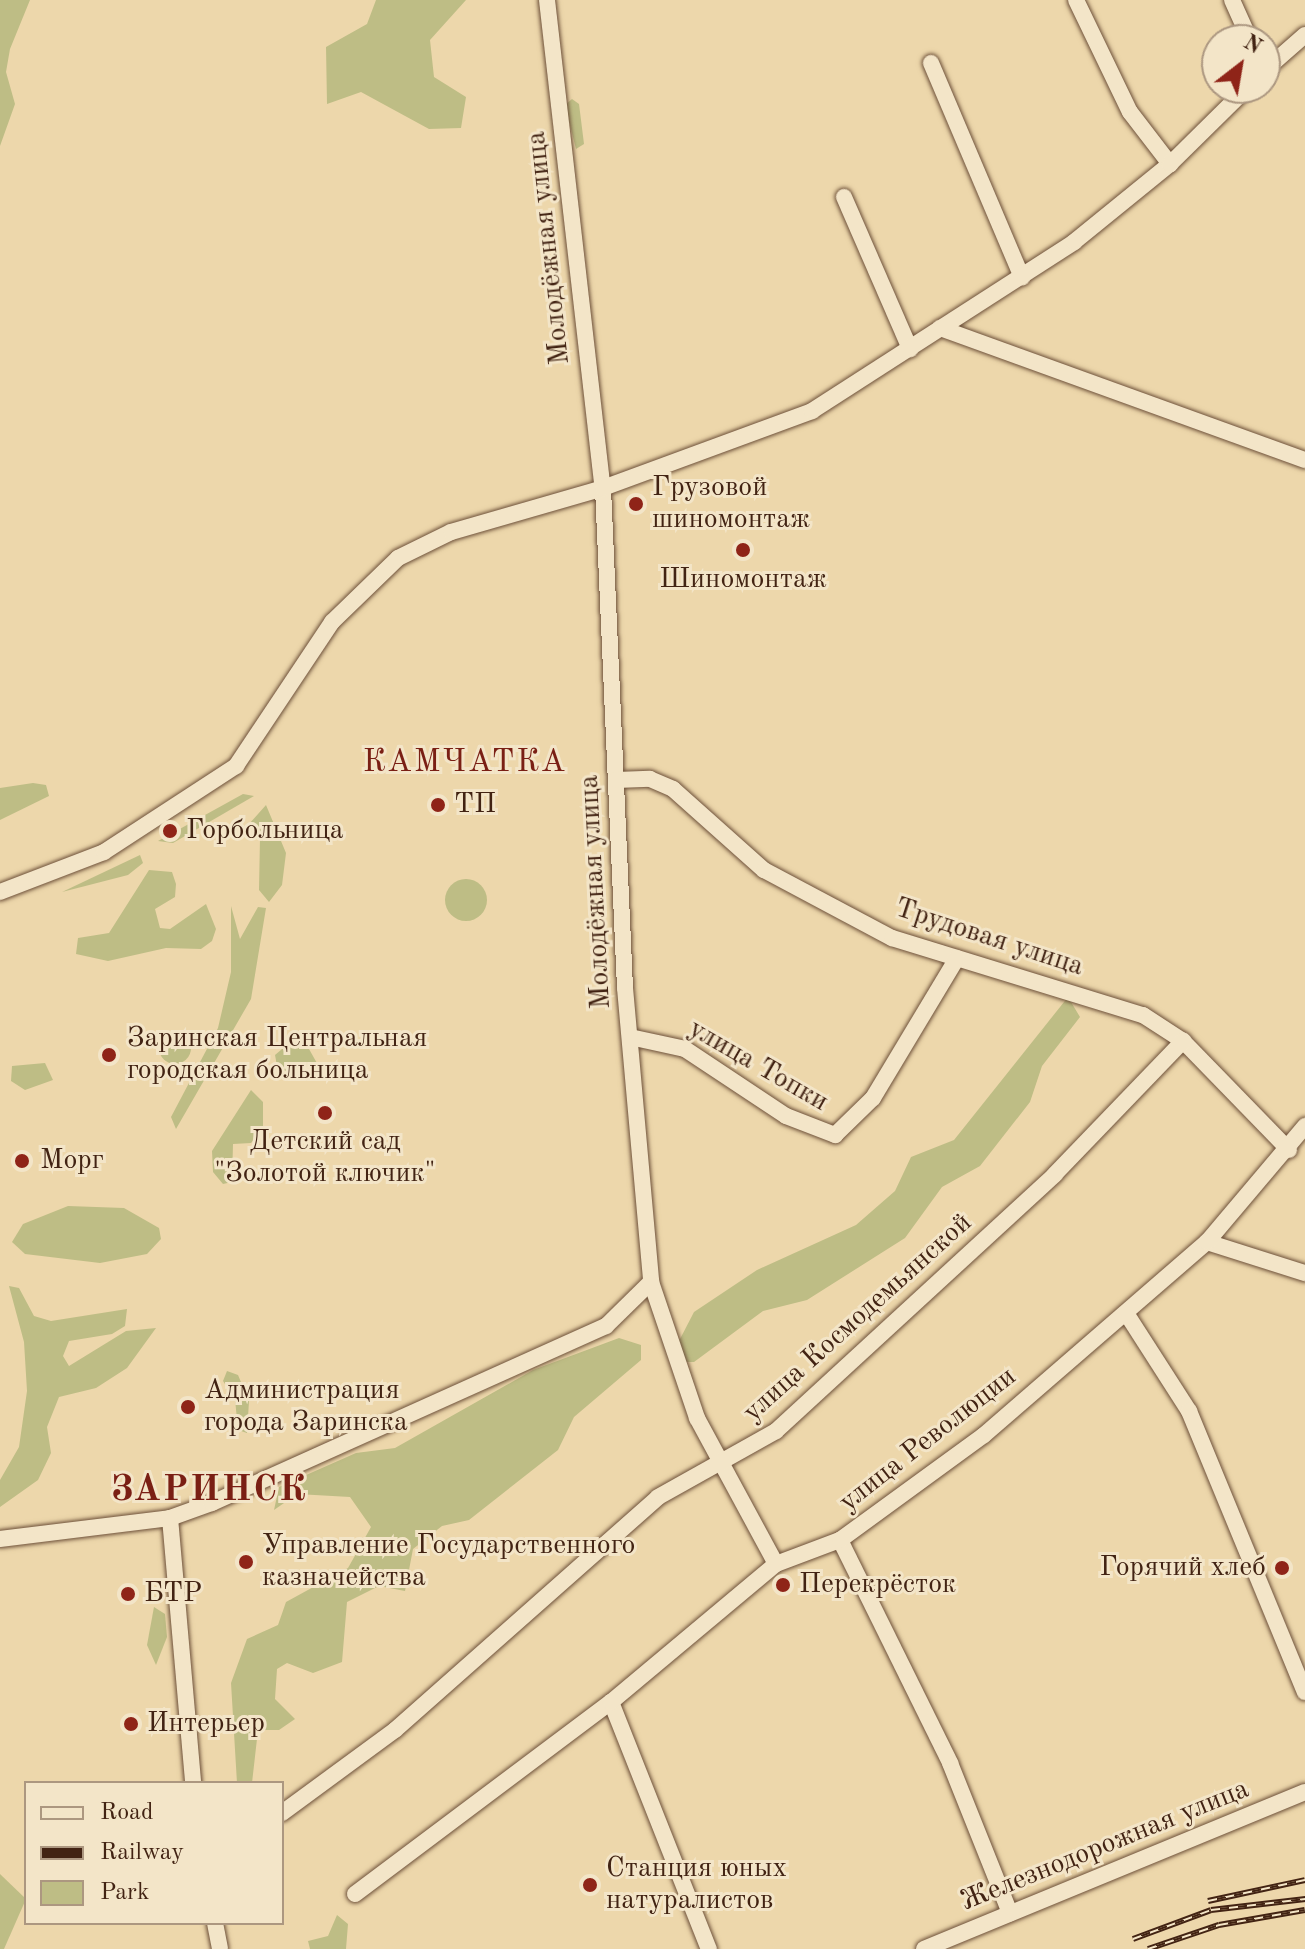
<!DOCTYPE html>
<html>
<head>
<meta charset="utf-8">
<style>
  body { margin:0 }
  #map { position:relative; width:1305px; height:1949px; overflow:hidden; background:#edd7ab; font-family:"Old Standard TT",serif }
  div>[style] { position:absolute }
  .green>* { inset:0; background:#bebd85 }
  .round { border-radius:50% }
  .roads { filter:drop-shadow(0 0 2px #6d5039) drop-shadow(0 0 2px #6d5039) }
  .minor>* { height:16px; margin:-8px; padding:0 8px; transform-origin:8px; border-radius:8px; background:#f3e5c8 }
  .rail>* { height:6px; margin-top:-3px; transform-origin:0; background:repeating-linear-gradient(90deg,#f3e5c8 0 9px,#422313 0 18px); box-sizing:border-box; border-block:2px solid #422313 }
  .dots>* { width:22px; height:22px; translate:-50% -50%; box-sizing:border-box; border:4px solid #f3e5c8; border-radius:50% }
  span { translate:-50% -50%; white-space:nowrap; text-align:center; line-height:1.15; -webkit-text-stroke:6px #f3e5c8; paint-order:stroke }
  .street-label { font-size:28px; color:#422313 }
  .poi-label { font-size:28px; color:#422313 }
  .left { translate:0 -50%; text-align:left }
  .right { translate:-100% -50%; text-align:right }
  .quarter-label { font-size:32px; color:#7a1f14; letter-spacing:2px }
  .district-label { font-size:36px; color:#7a1f14; font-weight:700; letter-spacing:2px }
  .legend { position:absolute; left:24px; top:1781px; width:260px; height:144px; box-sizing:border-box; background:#f3e5c8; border:2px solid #ac9780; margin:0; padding:10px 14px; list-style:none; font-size:24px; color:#422313 }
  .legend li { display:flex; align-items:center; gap:16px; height:40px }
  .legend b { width:40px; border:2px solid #ac9780 }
  .north { position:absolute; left:1201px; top:24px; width:80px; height:80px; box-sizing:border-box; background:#f3e5c8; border:2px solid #ac9780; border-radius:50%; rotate:31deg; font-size:22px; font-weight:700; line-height:32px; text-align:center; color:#422313 }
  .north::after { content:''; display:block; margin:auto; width:28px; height:36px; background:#8f2418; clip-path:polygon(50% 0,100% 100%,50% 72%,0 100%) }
</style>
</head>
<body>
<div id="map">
  <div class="green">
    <i style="clip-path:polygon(0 0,30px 0,10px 49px,6px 72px,15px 104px,0 146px)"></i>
    <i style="clip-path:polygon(376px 0,466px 0,430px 40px,434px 77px,466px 97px,461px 128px,429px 129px,361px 92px,327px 104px,326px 47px,367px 24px)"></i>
    <i style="clip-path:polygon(572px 99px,579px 104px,584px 144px,576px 149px,565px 105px)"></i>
    <i style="clip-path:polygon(33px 783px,46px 785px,49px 796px,0 820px,0 788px)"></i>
    <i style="clip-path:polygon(243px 794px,254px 796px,173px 843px,158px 841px)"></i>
    <i style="clip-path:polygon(266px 805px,286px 853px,282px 885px,269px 902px,259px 890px,260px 838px,249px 824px)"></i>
    <i style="clip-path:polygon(140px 855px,143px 863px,128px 875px,62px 892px)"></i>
    <i style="clip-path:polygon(149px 870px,172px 872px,176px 884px,175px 897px,155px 909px,160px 928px,170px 929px,206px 904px,216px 929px,212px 941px,201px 949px,166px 948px,108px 961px,76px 954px,78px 938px,109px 933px)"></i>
    <i class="round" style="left:445px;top:879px;width:42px;height:42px"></i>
    <i style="clip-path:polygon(231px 906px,240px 939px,258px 907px,266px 908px,251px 999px,176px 1129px,171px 1117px,218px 1028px,231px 972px)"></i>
    <i style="clip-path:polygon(1068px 997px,1080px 1017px,1042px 1066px,1030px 1102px,980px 1166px,942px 1187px,905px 1238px,807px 1300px,763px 1311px,694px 1362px,684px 1362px,679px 1341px,694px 1312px,757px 1270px,856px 1225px,895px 1191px,911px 1157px,954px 1140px)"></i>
    <i class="round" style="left:159px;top:1032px;width:32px;height:32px"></i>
    <i style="clip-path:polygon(288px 1044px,309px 1049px,318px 1065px,287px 1072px,277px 1066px,275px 1055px)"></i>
    <i style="clip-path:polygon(45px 1063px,53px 1080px,25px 1090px,11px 1081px,12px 1066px)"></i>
    <i style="clip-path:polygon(251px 1090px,263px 1102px,263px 1130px,251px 1143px,233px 1144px,232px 1182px,223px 1184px,213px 1172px,212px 1151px)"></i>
    <i style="clip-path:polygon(68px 1206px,124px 1208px,159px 1228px,161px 1239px,147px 1254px,100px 1263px,25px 1254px,12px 1242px,23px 1224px)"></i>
    <i style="clip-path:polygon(9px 1286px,19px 1288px,34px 1316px,51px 1321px,127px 1309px,125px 1326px,112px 1334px,69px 1341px,63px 1356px,69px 1366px,126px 1331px,156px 1328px,127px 1368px,96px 1388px,59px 1397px,47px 1427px,51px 1453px,38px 1480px,0 1507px,0 1480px,19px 1447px,27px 1391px,24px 1342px)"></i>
    <i style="clip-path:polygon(619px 1338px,641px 1345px,641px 1360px,574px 1417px,558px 1450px,469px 1520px,442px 1526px,413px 1549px,405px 1591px,379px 1586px,347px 1602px,342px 1662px,313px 1673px,287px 1663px,277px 1669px,275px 1699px,295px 1719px,279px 1730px,258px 1730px,252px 1783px,237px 1783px,231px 1683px,247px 1639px,278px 1625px,286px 1602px,348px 1568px,371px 1527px,350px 1497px,297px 1494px,274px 1510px,279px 1487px,356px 1453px,395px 1448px,533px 1370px)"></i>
    <i style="clip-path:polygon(227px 1371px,238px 1375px,249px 1401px,247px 1433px,238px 1430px,235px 1399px,223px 1381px)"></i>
    <i style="clip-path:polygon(154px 1607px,165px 1614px,167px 1637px,156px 1665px,147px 1645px)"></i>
    <i style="clip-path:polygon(0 1874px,26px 1899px,4px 1949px,0 1949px)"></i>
    <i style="clip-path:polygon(337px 1915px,348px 1924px,346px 1949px,310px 1949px,308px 1941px,328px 1936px)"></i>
  </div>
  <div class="roads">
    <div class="minor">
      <i style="left:547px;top:0;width:491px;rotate:83.5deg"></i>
      <i style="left:603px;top:488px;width:500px;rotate:87.48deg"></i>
      <i style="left:625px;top:988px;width:295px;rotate:84.9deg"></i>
      <i style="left:651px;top:1282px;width:144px;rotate:71.3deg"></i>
      <i style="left:697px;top:1418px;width:166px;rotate:61.6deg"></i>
      <i style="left:1076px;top:0;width:124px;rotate:64.3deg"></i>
      <i style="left:1130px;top:112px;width:66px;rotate:52.4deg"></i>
      <i style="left:1232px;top:0;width:44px;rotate:65.8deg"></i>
      <i style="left:931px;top:63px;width:233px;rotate:67deg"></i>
      <i style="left:1265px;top:70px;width:53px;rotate:-41.2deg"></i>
      <i style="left:844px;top:197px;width:166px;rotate:66.5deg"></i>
      <i style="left:940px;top:328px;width:388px;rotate:19.9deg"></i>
      <i style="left:616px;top:780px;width:34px;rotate:-2deg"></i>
      <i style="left:650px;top:779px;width:25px;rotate:23deg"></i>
      <i style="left:673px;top:789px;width:122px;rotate:41.7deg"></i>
      <i style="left:764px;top:870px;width:145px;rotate:28deg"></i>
      <i style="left:892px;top:938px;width:263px;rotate:17.1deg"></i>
      <i style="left:1143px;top:1015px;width:48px;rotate:33deg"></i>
      <i style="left:1183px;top:1041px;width:152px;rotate:45.8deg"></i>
      <i style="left:0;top:892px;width:111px;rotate:-21deg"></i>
      <i style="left:104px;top:852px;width:158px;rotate:-33.1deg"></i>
      <i style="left:236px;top:766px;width:173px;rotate:-56.3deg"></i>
      <i style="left:332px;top:622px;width:92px;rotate:-44.1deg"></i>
      <i style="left:398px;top:558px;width:59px;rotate:-26.1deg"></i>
      <i style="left:451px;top:532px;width:158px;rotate:-16.1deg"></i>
      <i style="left:603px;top:488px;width:223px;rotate:-20.2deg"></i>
      <i style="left:812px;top:411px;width:312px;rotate:-32.8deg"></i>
      <i style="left:1074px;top:242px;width:124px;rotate:-39.1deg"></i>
      <i style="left:1170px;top:164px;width:108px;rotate:-44.6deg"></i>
      <i style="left:630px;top:1037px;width:56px;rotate:12.3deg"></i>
      <i style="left:685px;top:1049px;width:121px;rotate:33.6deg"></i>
      <i style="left:786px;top:1116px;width:53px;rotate:21.2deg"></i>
      <i style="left:835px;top:1135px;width:53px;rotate:-44.2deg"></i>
      <i style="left:873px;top:1098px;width:163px;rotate:-59deg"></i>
      <i style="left:1207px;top:1242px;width:103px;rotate:17.6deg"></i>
      <i style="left:1126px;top:1313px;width:117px;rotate:57.3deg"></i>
      <i style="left:1189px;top:1411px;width:304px;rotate:67.6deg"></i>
      <i style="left:170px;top:1518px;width:266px;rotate:85deg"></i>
      <i style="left:0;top:1539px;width:171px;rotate:-7deg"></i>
      <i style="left:170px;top:1518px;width:45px;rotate:-19.7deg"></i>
      <i style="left:212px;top:1503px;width:432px;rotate:-24.2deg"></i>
      <i style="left:606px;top:1326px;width:63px;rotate:-44.4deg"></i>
      <i style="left:840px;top:1540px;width:249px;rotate:63.7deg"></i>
      <i style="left:950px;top:1763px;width:162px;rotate:68.2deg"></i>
      <i style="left:611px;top:1702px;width:266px;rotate:68.4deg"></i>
      <i style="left:282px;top:1813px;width:140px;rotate:-36.3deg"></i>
      <i style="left:395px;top:1730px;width:351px;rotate:-41.5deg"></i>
      <i style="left:658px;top:1497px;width:135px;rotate:-29.2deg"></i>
      <i style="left:776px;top:1431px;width:379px;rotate:-42.6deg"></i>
      <i style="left:1055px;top:1174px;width:185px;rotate:-46.1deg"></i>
      <i style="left:355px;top:1894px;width:320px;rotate:-36.9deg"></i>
      <i style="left:611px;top:1702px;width:215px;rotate:-39.9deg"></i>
      <i style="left:776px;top:1564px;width:68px;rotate:-20.6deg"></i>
      <i style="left:840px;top:1540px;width:178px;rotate:-36.1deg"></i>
      <i style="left:984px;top:1435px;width:295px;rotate:-40.9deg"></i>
      <i style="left:1207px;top:1242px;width:152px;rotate:-49.8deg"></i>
      <i style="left:215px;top:1923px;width:26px;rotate:79deg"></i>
      <i style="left:924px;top:1949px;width:412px;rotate:-22.4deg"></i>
    </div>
  </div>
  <div class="rail">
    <i style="left:1208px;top:1901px;width:99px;rotate:-12.2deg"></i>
    <i style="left:1133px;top:1939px;width:83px;rotate:-20.4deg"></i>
    <i style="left:1211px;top:1910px;width:95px;rotate:-6.7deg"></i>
    <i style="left:1148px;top:1949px;width:75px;rotate:-18.7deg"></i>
    <i style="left:1219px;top:1925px;width:87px;rotate:-9.9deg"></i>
  </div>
  <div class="dots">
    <i style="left:636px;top:504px;background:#8f2418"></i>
    <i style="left:743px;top:550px;background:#8f2418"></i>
    <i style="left:438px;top:805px;background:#8f2418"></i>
    <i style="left:170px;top:831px;background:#8f2418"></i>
    <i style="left:109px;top:1055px;background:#8f2418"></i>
    <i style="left:325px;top:1113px;background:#8f2418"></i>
    <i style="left:22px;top:1161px;background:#8f2418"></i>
    <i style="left:188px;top:1407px;background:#8f2418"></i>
    <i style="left:246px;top:1562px;background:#8f2418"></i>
    <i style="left:1282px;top:1568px;background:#8f2418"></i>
    <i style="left:783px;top:1585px;background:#8f2418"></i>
    <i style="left:128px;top:1594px;background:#8f2418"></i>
    <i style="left:131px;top:1724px;background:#8f2418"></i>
    <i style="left:590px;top:1885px;background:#8f2418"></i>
  </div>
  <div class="street-label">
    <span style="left:549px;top:248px;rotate:-96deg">Молодёжная улица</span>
    <span style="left:596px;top:892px;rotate:-93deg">Молодёжная улица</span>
    <span style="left:989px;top:938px;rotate:18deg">Трудовая улица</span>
    <span style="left:758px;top:1066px;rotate:30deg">улица Топки</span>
    <span style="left:858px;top:1318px;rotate:-42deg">улица Космодемьянской</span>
    <span style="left:928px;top:1440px;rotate:-38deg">улица Революции</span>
    <span style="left:1105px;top:1846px;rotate:-22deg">Железнодорожная улица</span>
  </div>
  <div class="poi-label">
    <span class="left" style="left:652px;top:504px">Грузовой<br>шиномонтаж</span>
    <span style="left:743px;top:580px">Шиномонтаж</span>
    <span class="left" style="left:454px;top:805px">ТП</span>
    <span class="left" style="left:186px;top:831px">Горбольница</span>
    <span class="left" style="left:127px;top:1055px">Заринская Центральная<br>городская больница</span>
    <span style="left:325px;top:1158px">Детский сад<br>"Золотой ключик"</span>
    <span class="left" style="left:40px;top:1161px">Морг</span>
    <span class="left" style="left:204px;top:1407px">Администрация<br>города Заринска</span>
    <span class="left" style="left:262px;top:1562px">Управление Государственного<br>казначейства</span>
    <span class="right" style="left:1266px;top:1568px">Горячий хлеб</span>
    <span class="left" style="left:799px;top:1585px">Перекрёсток</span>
    <span class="left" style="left:144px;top:1594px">БТР</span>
    <span class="left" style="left:147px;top:1724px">Интерьер</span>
    <span class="left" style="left:606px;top:1885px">Станция юных<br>натуралистов</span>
  </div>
  <div class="quarter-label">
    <span style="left:465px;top:763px">КАМЧАТКА</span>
  </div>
  <div class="district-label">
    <span style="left:209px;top:1492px">ЗАРИНСК</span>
  </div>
  <ul class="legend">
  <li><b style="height:10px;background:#f3e5c8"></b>Road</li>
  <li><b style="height:10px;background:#422313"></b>Railway</li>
  <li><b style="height:22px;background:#bebd85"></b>Park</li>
  </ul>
  <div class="north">N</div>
</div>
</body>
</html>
